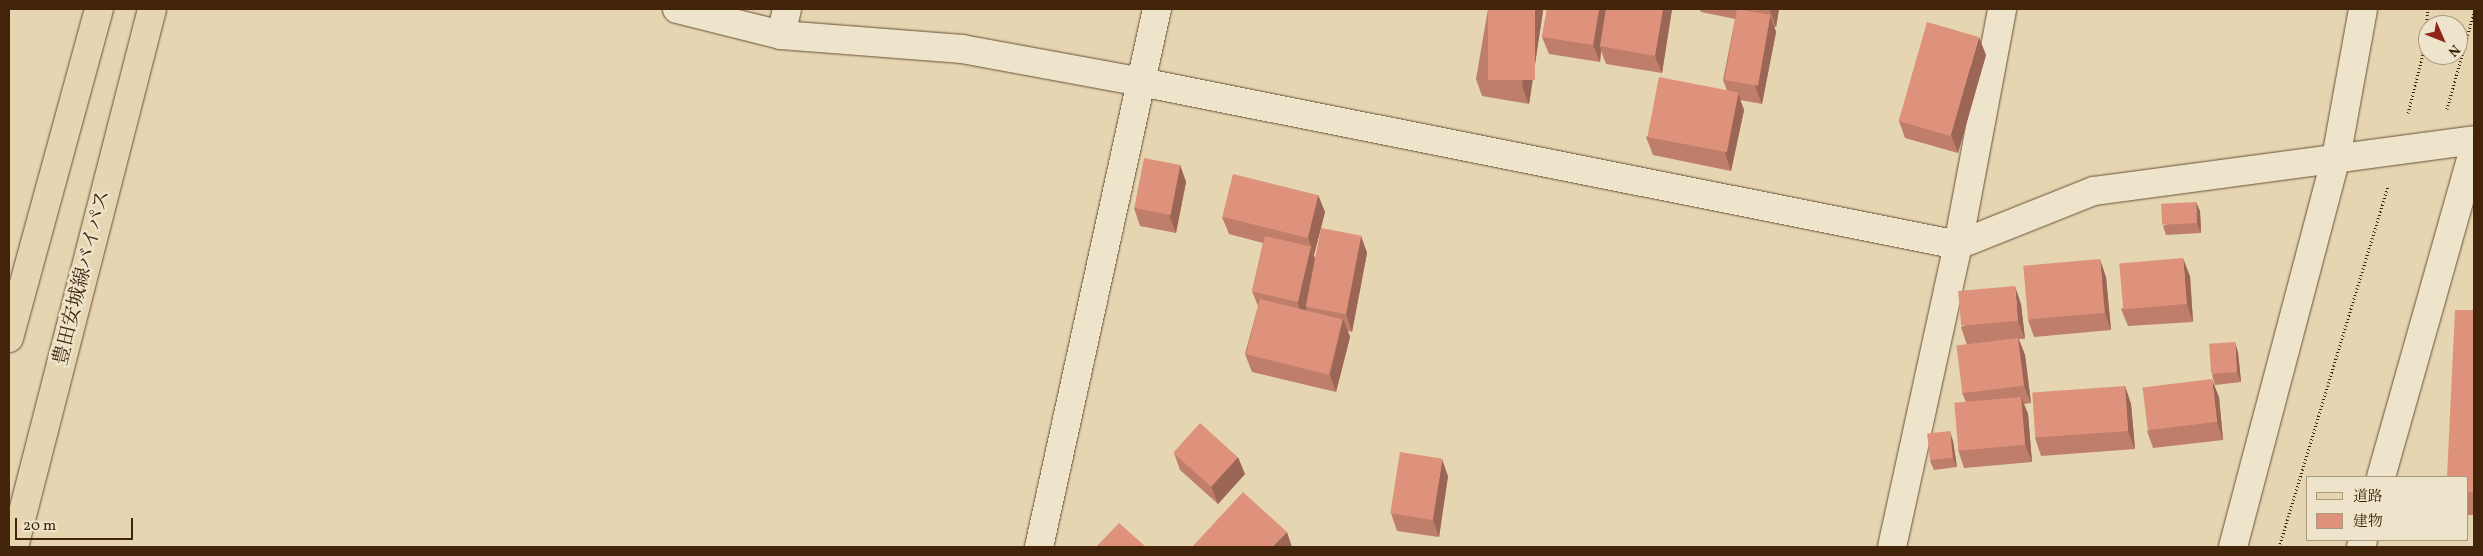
<!DOCTYPE html>
<html>
<head>
<meta charset="utf-8">
<style>
  body { margin:0 }
  #map { position:relative; width:2483px; height:556px; overflow:hidden; background:#e5d5b1; font-family:Vollkorn,"Noto Serif JP",serif }
  div>[style] { position:absolute }
  .path>* { height:3px; margin-top:-1.5px; transform-origin:0; background:repeating-linear-gradient(90deg,#41240a 0 1px,transparent 0 3.5px) }
  .roads { filter:drop-shadow(0 0 1px #6a5034) drop-shadow(0 0 1px #6a5034) }
  .minor>* { height:28px; margin:-14px; padding:0 14px; transform-origin:14px; border-radius:14px; background:#eee4cc }
  .tertiary>* { height:28px; margin:-14px; padding:0 14px; transform-origin:14px; border-radius:14px; background:#eee4cc }
  .primary>* { height:28px; margin:-14px; padding:0 14px; transform-origin:14px; border-radius:14px; background:#e5d5b1 }
  .wall>* { inset:0; background:#bf7e6a }
  .shaded-wall>* { inset:0; background:#9b6656 }
  .building>* { inset:0; background:#de927b; transform-origin:0 0 }
  span { translate:-50% -50%; white-space:nowrap; text-align:center; line-height:1.15; -webkit-text-stroke:5px #eee4cc; paint-order:stroke }
  .street-label { font-size:20px; color:#41240a }
  .frame { position:absolute; inset:0; border:10px solid #41240a; pointer-events:none }
  .legend { position:absolute; left:2306px; top:476px; width:162px; height:65px; box-sizing:border-box; background:#eee4cc; border:1px solid #a9977e; margin:0; padding:6px 9px; list-style:none; font-size:15px; color:#41240a }
  .legend li { display:flex; align-items:center; gap:10px; height:25px }
  .legend b { width:25px; border:1px solid #a9977e }
  .north { position:absolute; left:2418px; top:15px; width:50px; height:50px; box-sizing:border-box; background:#eee4cc; border:1px solid #a9977e; border-radius:50%; rotate:134deg; font-size:14px; font-weight:700; line-height:20px; text-align:center; color:#41240a }
  .north::after { content:''; display:block; margin:auto; width:18px; height:22px; background:#8f2418; clip-path:polygon(50% 0,100% 100%,50% 72%,0 100%) }
  .scale { position:absolute; left:15px; top:518px; width:118px; height:22px; box-sizing:border-box; border:2px solid #41240a; border-top:0; padding-left:6px; font-size:15px; line-height:18px; white-space:nowrap; color:#41240a; -webkit-text-stroke:4px #eee4cc; paint-order:stroke }
</style>
</head>
<body>
<div id="map">
  <div class="path">
    <i style="left:2447px;top:109px;width:101px;rotate:-74.4deg"></i>
    <i style="left:2408px;top:113px;width:61px;rotate:-75.7deg"></i>
    <i style="left:2423px;top:54px;width:45px;rotate:-83.7deg"></i>
    <i style="left:2279px;top:547px;width:376px;rotate:-73.2deg"></i>
  </div>
  <div class="roads">
    <div class="minor">
      <i style="left:677px;top:9px;width:107px;rotate:14deg"></i>
      <i style="left:781px;top:35px;width:182px;rotate:4.4deg"></i>
      <i style="left:962px;top:49px;width:182px;rotate:10.4deg"></i>
      <i style="left:1141px;top:82px;width:833px;rotate:11.28deg"></i>
      <i style="left:1958px;top:245px;width:146px;rotate:-21.7deg"></i>
      <i style="left:2094px;top:191px;width:383px;rotate:-7.6deg"></i>
      <i style="left:781px;top:35px;width:27px;rotate:-77deg"></i>
      <i style="left:2381px;top:477px;width:342px;rotate:-74.2deg"></i>
      <i style="left:1039px;top:547px;width:551px;rotate:-77.63deg"></i>
      <i style="left:1892px;top:547px;width:309px;rotate:-77.7deg"></i>
      <i style="left:1958px;top:245px;width:240px;rotate:-79.4deg"></i>
      <i style="left:2361px;top:547px;width:7px;rotate:-74deg"></i>
    </div>
    <div class="tertiary">
      <i style="left:2233px;top:547px;width:402px;rotate:-75.2deg"></i>
      <i style="left:2336px;top:158px;width:151px;rotate:-79.7deg"></i>
    </div>
    <div class="primary">
      <i style="left:9px;top:338px;width:341px;rotate:-74.7deg"></i>
      <i style="left:14px;top:547px;width:555px;rotate:-75.61deg"></i>
    </div>
  </div>
  <div class="wall">
    <i style="clip-path:polygon(1488px 9px,1543px 9px,1543px 11px,1529px 104px,1482px 96px,1476px 79px)"></i>
    <i style="clip-path:polygon(1547px 9px,1672px 9px,1662px 73px,1606px 64px,1601px 51px,1600px 62px,1549px 54px,1542px 37px)"></i>
    <i style="clip-path:polygon(1700px 9px,1779px 9px,1776px 27px,1774px 27px,1776px 32px,1762px 104px,1740px 100px,1744px 110px,1731px 171px,1653px 155px,1646px 137px,1727px 91px,1723px 80px,1735px 19px,1701px 12px)"></i>
    <i style="clip-path:polygon(1986px 55px,1958px 153px,1905px 138px,1899px 121px)"></i>
    <i style="clip-path:polygon(1180px 165px,1186px 182px,1176px 233px,1140px 226px,1134px 208px)"></i>
    <i style="clip-path:polygon(1318px 195px,1325px 212px,1314px 255px,1315px 259px,1361px 236px,1367px 253px,1352px 332px,1348px 331px,1350px 337px,1336px 392px,1252px 372px,1245px 354px,1258px 306px,1252px 291px,1263px 243px,1229px 234px,1222px 217px)"></i>
    <i style="clip-path:polygon(2200px 211px,2201px 233px,2166px 235px,2163px 226px)"></i>
    <i style="clip-path:polygon(2190px 276px,2193px 322px,2128px 326px,2121px 309px)"></i>
    <i style="clip-path:polygon(2106px 277px,2111px 330px,2034px 337px,2028px 320px)"></i>
    <i style="clip-path:polygon(2021px 304px,2025px 339px,2019px 339px,2025px 355px,2031px 403px,2024px 404px,2028px 414px,2032px 462px,1964px 468px,1958px 450px,1966px 402px,1962px 393px,1967px 345px,1961px 327px)"></i>
    <i style="clip-path:polygon(2474px 310px,2474px 515px,2467px 515px,2467px 477px)"></i>
    <i style="clip-path:polygon(2238px 352px,2241px 382px,2215px 385px,2212px 375px)"></i>
    <i style="clip-path:polygon(2125px 386px,2131px 404px,2135px 449px,2041px 456px,2035px 438px)"></i>
    <i style="clip-path:polygon(2219px 397px,2223px 440px,2153px 448px,2147px 431px)"></i>
    <i style="clip-path:polygon(1953px 441px,1957px 467px,1934px 470px,1930px 461px)"></i>
    <i style="clip-path:polygon(1174px 453px,1245px 474px,1218px 504px,1180px 470px)"></i>
    <i style="clip-path:polygon(1448px 476px,1439px 537px,1397px 531px,1391px 513px)"></i>
  </div>
  <div class="shaded-wall">
    <i style="clip-path:polygon(1535px 9px,1543px 9px,1543px 11px,1529px 104px,1522px 86px)"></i>
    <i style="clip-path:polygon(1599px 9px,1608px 9px,1600px 46px,1601px 51px,1600px 62px,1593px 45px)"></i>
    <i style="clip-path:polygon(1663px 9px,1672px 9px,1662px 73px,1655px 56px)"></i>
    <i style="clip-path:polygon(1770px 9px,1779px 9px,1776px 27px,1770px 10px)"></i>
    <i style="clip-path:polygon(1770px 15px,1776px 32px,1762px 104px,1755px 86px)"></i>
    <i style="clip-path:polygon(1979px 37px,1986px 55px,1958px 153px,1951px 135px)"></i>
    <i style="clip-path:polygon(1738px 93px,1744px 110px,1731px 171px,1725px 153px)"></i>
    <i style="clip-path:polygon(1180px 165px,1186px 182px,1176px 233px,1169px 215px)"></i>
    <i style="clip-path:polygon(1318px 195px,1325px 212px,1314px 255px,1308px 237px)"></i>
    <i style="clip-path:polygon(2196px 202px,2200px 211px,2201px 233px,2197px 223px)"></i>
    <i style="clip-path:polygon(1361px 236px,1367px 253px,1352px 332px,1346px 314px)"></i>
    <i style="clip-path:polygon(1311px 247px,1317px 264px,1304px 319px,1297px 302px)"></i>
    <i style="clip-path:polygon(2183px 258px,2190px 276px,2193px 322px,2187px 304px)"></i>
    <i style="clip-path:polygon(2100px 259px,2106px 277px,2111px 330px,2105px 313px)"></i>
    <i style="clip-path:polygon(2015px 286px,2021px 304px,2025px 339px,2018px 321px)"></i>
    <i style="clip-path:polygon(1343px 319px,1350px 337px,1336px 392px,1330px 375px)"></i>
    <i style="clip-path:polygon(2018px 338px,2025px 355px,2031px 403px,2024px 386px)"></i>
    <i style="clip-path:polygon(2235px 342px,2238px 352px,2241px 382px,2237px 372px)"></i>
    <i style="clip-path:polygon(2212px 379px,2219px 397px,2223px 440px,2217px 422px)"></i>
    <i style="clip-path:polygon(2125px 386px,2131px 404px,2135px 449px,2128px 431px)"></i>
    <i style="clip-path:polygon(2021px 397px,2028px 414px,2032px 462px,2025px 445px)"></i>
    <i style="clip-path:polygon(1950px 431px,1953px 441px,1957px 467px,1953px 458px)"></i>
    <i style="clip-path:polygon(1238px 457px,1245px 474px,1218px 504px,1211px 486px)"></i>
    <i style="clip-path:polygon(1442px 459px,1448px 476px,1439px 537px,1433px 520px)"></i>
    <i style="clip-path:polygon(1287px 532px,1292px 547px,1272px 547px)"></i>
  </div>
  <div class="building">
    <i style="left:1488px;top:9px;width:47px;height:71px"></i>
    <i style="clip-path:polygon(1547px 9px,1599px 9px,1593px 45px,1542px 37px)"></i>
    <i style="clip-path:polygon(1606px 9px,1663px 9px,1655px 56px,1600px 46px)"></i>
    <i style="left:1737px;top:9px;width:34px;height:72px;rotate:10deg"></i>
    <i style="left:1927px;top:22px;width:54px;height:103px;rotate:16deg"></i>
    <i style="left:1659px;top:77px;width:81px;height:61px;rotate:11deg"></i>
    <i style="left:1144px;top:158px;width:37px;height:51px;rotate:11deg"></i>
    <i style="left:1233px;top:174px;width:88px;height:44px;rotate:14deg"></i>
    <i style="left:2196px;top:202px;width:21px;height:35px;rotate:87deg"></i>
    <i style="left:1321px;top:228px;width:41px;height:80px;rotate:11deg"></i>
    <i style="left:1265px;top:236px;width:47px;height:57px;rotate:13deg"></i>
    <i style="left:2183px;top:258px;width:46px;height:64px;rotate:85deg"></i>
    <i style="left:2100px;top:259px;width:54px;height:77px;rotate:85deg"></i>
    <i style="left:2015px;top:286px;width:35px;height:57px;rotate:85deg"></i>
    <i style="left:1260px;top:299px;width:85px;height:57px;rotate:14deg"></i>
    <i style="clip-path:polygon(2455px 310px,2474px 310px,2474px 493px,2467px 492px,2467px 477px,2447px 477px)"></i>
    <i style="left:2018px;top:338px;width:48px;height:62px;rotate:83deg"></i>
    <i style="left:2235px;top:342px;width:30px;height:26px;rotate:86deg"></i>
    <i style="left:2212px;top:379px;width:43px;height:70px;rotate:83deg"></i>
    <i style="left:2125px;top:386px;width:45px;height:93px;rotate:86deg"></i>
    <i style="left:2021px;top:397px;width:48px;height:67px;rotate:85deg"></i>
    <i style="left:1200px;top:423px;width:51px;height:40px;rotate:42deg"></i>
    <i style="left:1950px;top:431px;width:27px;height:23px;rotate:84deg"></i>
    <i style="left:1400px;top:452px;width:43px;height:62px;rotate:9deg"></i>
    <i style="clip-path:polygon(1243px 492px,1287px 532px,1272px 547px,1192px 547px)"></i>
    <i style="clip-path:polygon(1119px 523px,1146px 547px,1096px 547px)"></i>
  </div>
  <div class="street-label">
    <span style="left:83px;top:278px;rotate:-76deg">豊田安城線バイパス</span>
  </div>
  <div class="frame"></div>
  <ul class="legend">
  <li><b style="height:6px;background:#e5d5b1"></b>道路</li>
  <li><b style="height:14px;background:#de927b"></b>建物</li>
  </ul>
  <div class="north">N</div>
  <div class="scale">20 m</div>
</div>
</body>
</html>
